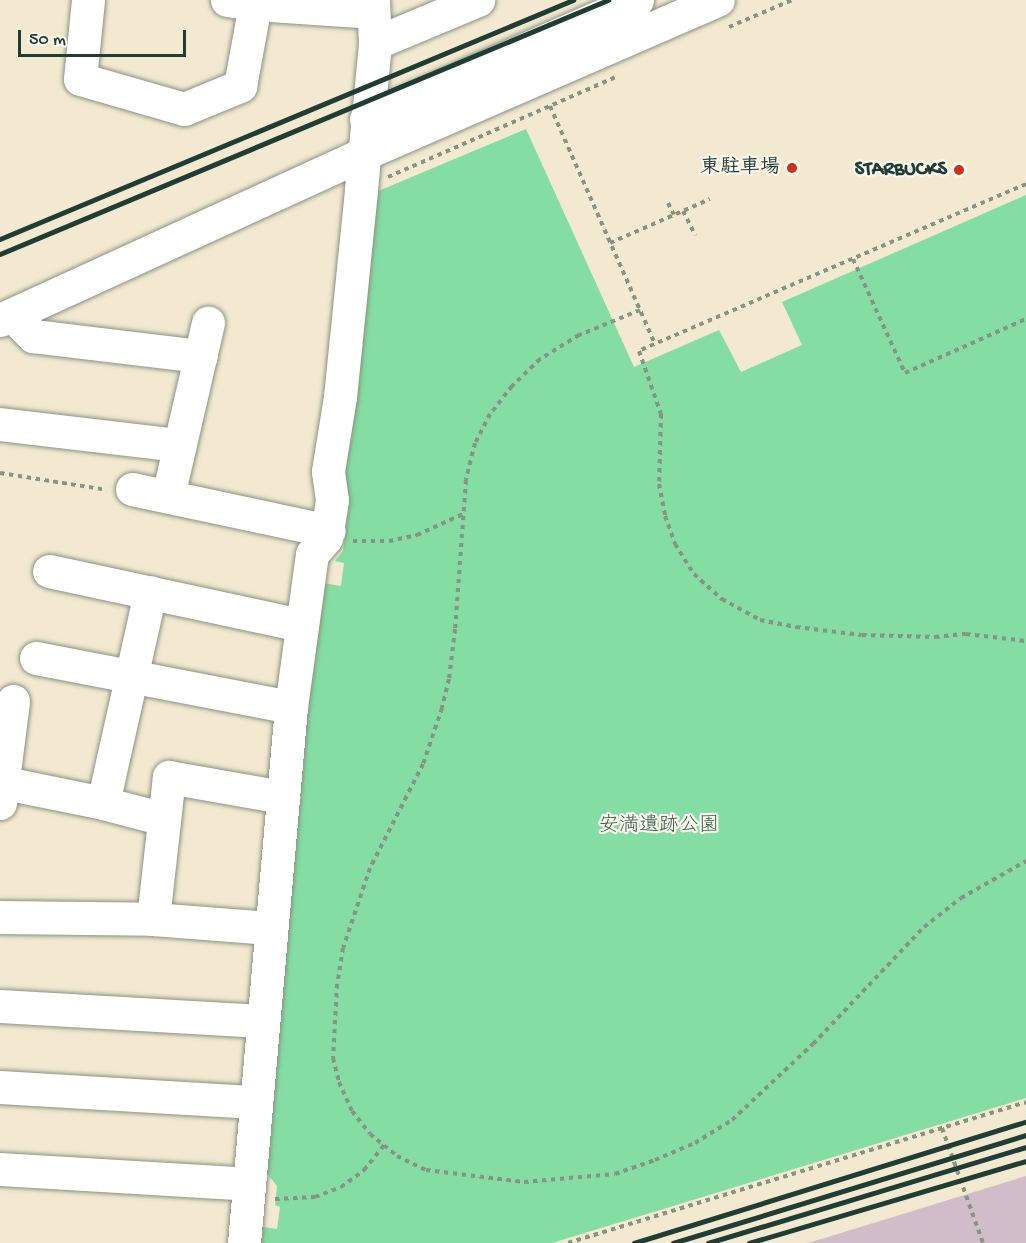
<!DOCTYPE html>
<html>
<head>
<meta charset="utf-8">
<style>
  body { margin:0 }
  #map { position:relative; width:1026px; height:1243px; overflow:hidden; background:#f2e9d0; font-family:"Gochi Hand","Klee One",sans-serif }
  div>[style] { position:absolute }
  .industrial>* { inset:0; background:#d1bdc9 }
  .green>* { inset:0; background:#84dda2 }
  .path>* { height:4px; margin-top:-2px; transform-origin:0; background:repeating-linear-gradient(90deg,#889382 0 4.5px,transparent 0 9px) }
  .roads { filter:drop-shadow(0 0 2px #889382) drop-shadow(0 0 2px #889382) }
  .minor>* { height:33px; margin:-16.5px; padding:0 16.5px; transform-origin:16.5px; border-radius:16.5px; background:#fff }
  .rail>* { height:4.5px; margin:-2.25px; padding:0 2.25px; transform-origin:2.25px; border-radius:2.25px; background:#1f3d34 }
  .dots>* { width:16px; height:16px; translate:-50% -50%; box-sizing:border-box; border:3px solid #fbf7ec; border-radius:50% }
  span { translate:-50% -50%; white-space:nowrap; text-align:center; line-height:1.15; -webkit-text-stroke:4.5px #fbf7ec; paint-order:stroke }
  .poi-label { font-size:20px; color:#1f3d34; font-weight:700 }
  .right { translate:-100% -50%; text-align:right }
  .park-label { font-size:20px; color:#335d4a }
  .scale { position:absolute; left:18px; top:30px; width:168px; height:27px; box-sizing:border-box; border:3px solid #1f3d34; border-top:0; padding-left:8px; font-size:18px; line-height:21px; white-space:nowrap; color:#1f3d34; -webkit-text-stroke:4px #fbf7ec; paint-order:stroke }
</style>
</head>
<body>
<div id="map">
  <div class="industrial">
    <i style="clip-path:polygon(1026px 1176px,1026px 1243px,807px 1243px,828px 1237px)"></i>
  </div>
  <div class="green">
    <i style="clip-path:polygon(526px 129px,634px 367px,719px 330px,741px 372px,802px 345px,782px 302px,1026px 195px,1026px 1098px,552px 1243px,254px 1243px,256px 1226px,277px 1229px,280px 1207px,275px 1205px,277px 1186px,266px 1172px,317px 582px,341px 586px,344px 563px,335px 561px,343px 551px,345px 536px,333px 534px,364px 197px)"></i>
  </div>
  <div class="path">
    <i style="left:729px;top:27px;width:69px;rotate:-23.2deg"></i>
    <i style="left:550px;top:106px;width:260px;rotate:66.2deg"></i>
    <i style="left:388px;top:177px;width:251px;rotate:-23.7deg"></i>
    <i style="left:1026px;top:184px;width:421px;rotate:156.7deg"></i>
    <i style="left:639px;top:351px;width:67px;rotate:70.8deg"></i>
    <i style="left:661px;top:414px;width:70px;rotate:91.6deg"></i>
    <i style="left:659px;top:484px;width:33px;rotate:79deg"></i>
    <i style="left:665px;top:516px;width:30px;rotate:70deg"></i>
    <i style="left:675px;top:544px;width:36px;rotate:58deg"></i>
    <i style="left:694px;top:574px;width:38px;rotate:42deg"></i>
    <i style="left:722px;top:599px;width:43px;rotate:28.9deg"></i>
    <i style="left:760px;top:620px;width:37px;rotate:11deg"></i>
    <i style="left:796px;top:627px;width:66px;rotate:6.9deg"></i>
    <i style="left:862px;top:635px;width:73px;rotate:1.6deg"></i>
    <i style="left:935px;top:637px;width:31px;rotate:-6deg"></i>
    <i style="left:966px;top:634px;width:60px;rotate:6.7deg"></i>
    <i style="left:668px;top:203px;width:13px;rotate:63deg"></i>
    <i style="left:683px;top:211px;width:27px;rotate:63deg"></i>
    <i style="left:610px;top:243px;width:109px;rotate:-23.7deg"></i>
    <i style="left:853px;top:259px;width:125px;rotate:65.5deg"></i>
    <i style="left:905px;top:373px;width:133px;rotate:-24.1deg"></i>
    <i style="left:640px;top:310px;width:66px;rotate:157.7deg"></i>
    <i style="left:579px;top:335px;width:46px;rotate:148.4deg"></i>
    <i style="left:540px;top:359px;width:39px;rotate:136deg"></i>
    <i style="left:512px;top:386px;width:36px;rotate:128deg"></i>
    <i style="left:490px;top:414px;width:33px;rotate:117deg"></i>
    <i style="left:475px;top:443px;width:38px;rotate:104deg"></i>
    <i style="left:466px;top:480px;width:149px;rotate:94.2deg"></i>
    <i style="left:455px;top:629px;width:50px;rotate:96.8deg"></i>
    <i style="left:449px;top:679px;width:30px;rotate:104deg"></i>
    <i style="left:442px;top:708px;width:59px;rotate:108.7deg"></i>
    <i style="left:423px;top:764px;width:117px;rotate:117deg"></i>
    <i style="left:370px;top:868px;width:84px;rotate:108.6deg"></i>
    <i style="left:343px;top:948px;width:36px;rotate:99deg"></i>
    <i style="left:337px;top:984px;width:74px;rotate:93.1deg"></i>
    <i style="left:333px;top:1058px;width:25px;rotate:76deg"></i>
    <i style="left:339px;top:1082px;width:32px;rotate:66deg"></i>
    <i style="left:352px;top:1111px;width:29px;rotate:52deg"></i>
    <i style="left:370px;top:1134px;width:35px;rotate:39deg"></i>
    <i style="left:397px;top:1156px;width:32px;rotate:26deg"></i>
    <i style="left:426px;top:1170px;width:99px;rotate:7deg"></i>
    <i style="left:524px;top:1182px;width:91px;rotate:-5deg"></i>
    <i style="left:615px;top:1174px;width:42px;rotate:-19.3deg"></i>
    <i style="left:655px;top:1160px;width:43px;rotate:-23deg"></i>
    <i style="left:695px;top:1143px;width:44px;rotate:-31.9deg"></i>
    <i style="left:732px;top:1120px;width:111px;rotate:-43.2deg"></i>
    <i style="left:813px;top:1044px;width:161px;rotate:-46.5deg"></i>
    <i style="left:924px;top:927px;width:47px;rotate:-38.1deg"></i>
    <i style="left:961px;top:898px;width:75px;rotate:-29.6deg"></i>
    <i style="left:0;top:473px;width:108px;rotate:9deg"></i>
    <i style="left:353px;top:541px;width:36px"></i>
    <i style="left:389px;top:541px;width:29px;rotate:-12deg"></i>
    <i style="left:417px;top:535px;width:51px;rotate:-24.5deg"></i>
    <i style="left:942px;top:1128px;width:122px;rotate:70.4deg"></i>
    <i style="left:275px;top:1199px;width:40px;rotate:-2.9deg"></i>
    <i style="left:315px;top:1197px;width:28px;rotate:-21deg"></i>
    <i style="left:341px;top:1187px;width:29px;rotate:-36deg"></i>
    <i style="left:364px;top:1170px;width:32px;rotate:-51deg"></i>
    <i style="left:568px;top:1243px;width:479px;rotate:-17.1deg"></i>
  </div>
  <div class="roads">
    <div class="minor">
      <i style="left:88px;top:0;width:79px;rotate:95.8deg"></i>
      <i style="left:80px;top:79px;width:108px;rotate:16.1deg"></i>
      <i style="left:184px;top:109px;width:61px;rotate:-22.3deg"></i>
      <i style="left:240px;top:86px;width:83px;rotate:-79.6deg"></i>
      <i style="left:255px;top:4px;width:116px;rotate:3.9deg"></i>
      <i style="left:227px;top:0;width:28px;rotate:8deg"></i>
      <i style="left:255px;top:4px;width:4px;rotate:-90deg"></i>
      <i style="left:375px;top:43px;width:112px;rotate:-22.7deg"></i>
      <i style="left:366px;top:119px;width:296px;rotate:-23.7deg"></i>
      <i style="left:12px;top:315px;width:30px;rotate:45deg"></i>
      <i style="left:33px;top:336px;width:169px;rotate:6.8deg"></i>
      <i style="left:0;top:320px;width:399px;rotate:-24.6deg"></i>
      <i style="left:363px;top:154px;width:387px;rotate:-23.5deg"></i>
      <i style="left:0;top:424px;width:181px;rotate:6.7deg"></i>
      <i style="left:132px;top:489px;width:201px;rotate:12deg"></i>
      <i style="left:168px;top:496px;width:178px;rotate:-77deg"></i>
      <i style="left:49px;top:571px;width:258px;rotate:12.1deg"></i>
      <i style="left:36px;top:658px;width:260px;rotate:10.9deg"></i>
      <i style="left:0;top:782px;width:105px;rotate:11.5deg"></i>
      <i style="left:103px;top:803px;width:63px;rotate:14.7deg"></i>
      <i style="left:0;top:803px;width:103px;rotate:-82.7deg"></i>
      <i style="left:103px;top:803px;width:216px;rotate:-77.4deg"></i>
      <i style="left:0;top:917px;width:153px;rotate:0.7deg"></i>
      <i style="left:153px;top:919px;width:117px;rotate:4.4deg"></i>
      <i style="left:153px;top:919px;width:143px;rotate:-83.6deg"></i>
      <i style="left:169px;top:777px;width:116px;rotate:10deg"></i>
      <i style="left:0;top:1006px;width:262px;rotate:3.3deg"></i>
      <i style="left:0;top:1087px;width:255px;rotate:3.4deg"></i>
      <i style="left:0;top:1169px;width:249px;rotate:3.4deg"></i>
      <i style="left:244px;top:1243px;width:538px;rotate:-84.99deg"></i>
      <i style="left:291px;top:707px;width:154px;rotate:-82.2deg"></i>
      <i style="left:312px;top:554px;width:21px;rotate:-49deg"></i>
      <i style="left:326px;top:538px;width:38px;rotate:-81deg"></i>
      <i style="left:332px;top:500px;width:29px;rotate:-98deg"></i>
      <i style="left:328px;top:471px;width:75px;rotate:-80.8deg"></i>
      <i style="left:340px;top:397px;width:209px;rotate:-84.2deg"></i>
      <i style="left:361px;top:189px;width:147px;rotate:-84.5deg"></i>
      <i style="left:375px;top:43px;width:43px;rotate:-92.7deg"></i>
    </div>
  </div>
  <div class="rail">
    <i style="left:0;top:239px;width:621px;rotate:-22.64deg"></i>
    <i style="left:0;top:254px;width:659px;rotate:-22.67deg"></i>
    <i style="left:634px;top:1243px;width:410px;rotate:-17.2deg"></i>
    <i style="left:673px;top:1243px;width:369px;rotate:-17deg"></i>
    <i style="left:708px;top:1243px;width:332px;rotate:-16.8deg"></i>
    <i style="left:749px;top:1243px;width:289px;rotate:-16.5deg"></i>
  </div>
  <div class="dots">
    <i style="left:792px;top:168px;background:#c8321e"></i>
    <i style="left:959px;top:170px;background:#c8321e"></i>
  </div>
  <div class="poi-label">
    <span class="right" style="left:780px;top:168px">東駐車場</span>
    <span class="right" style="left:947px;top:170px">STARBUCKS</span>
  </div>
  <div class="park-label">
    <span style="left:659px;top:826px">安満遺跡公園</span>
  </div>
  <div class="scale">50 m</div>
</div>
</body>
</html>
